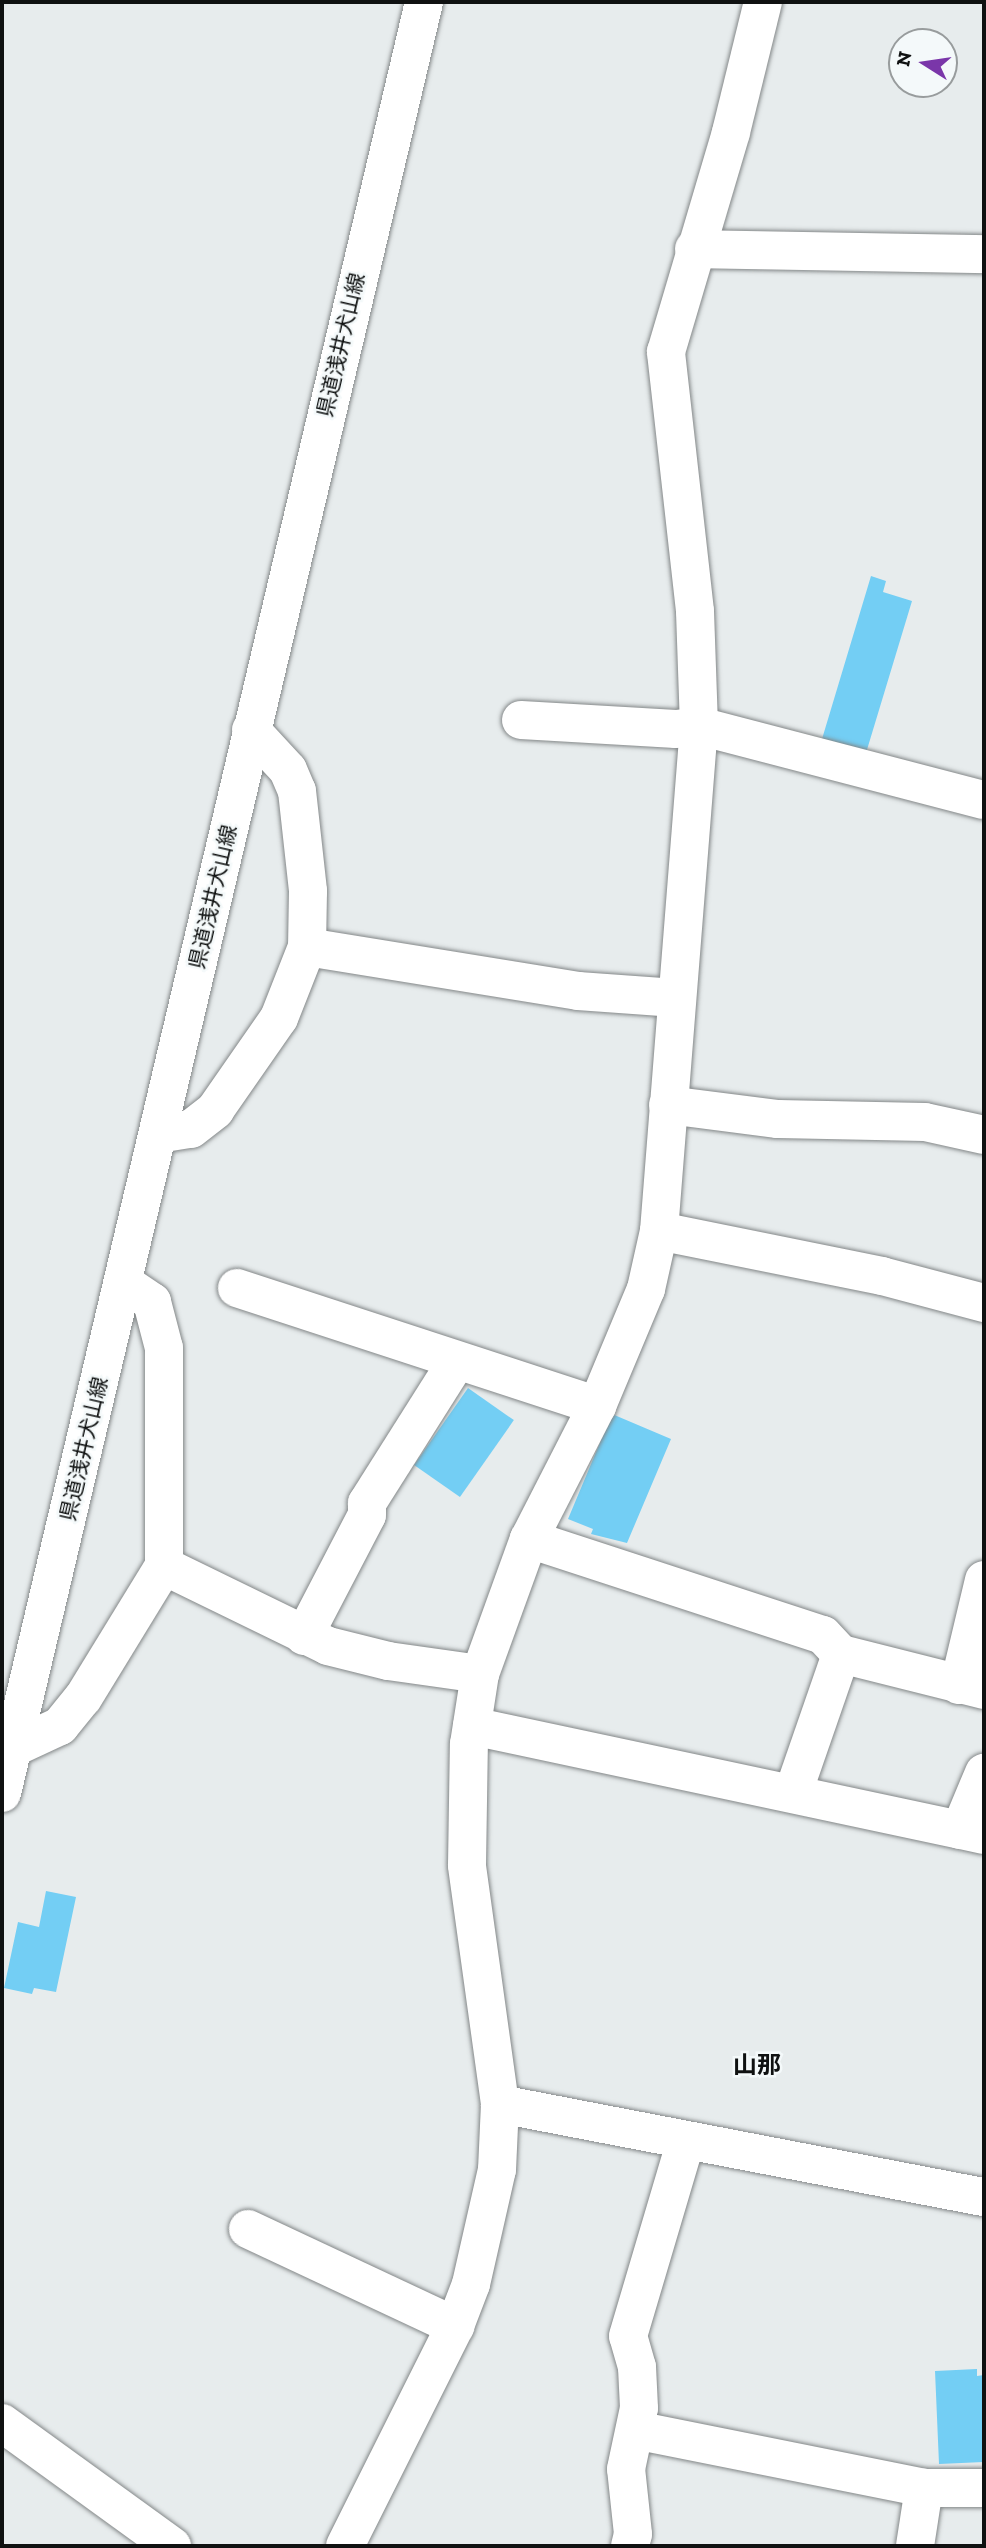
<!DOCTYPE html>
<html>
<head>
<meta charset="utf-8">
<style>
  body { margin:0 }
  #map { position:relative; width:986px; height:2548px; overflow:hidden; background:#e7eced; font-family:"Zilla Slab","Noto Sans JP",serif }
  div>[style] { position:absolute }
  .building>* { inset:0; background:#73cef4; transform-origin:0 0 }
  .roads { filter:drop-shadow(0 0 2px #838788) drop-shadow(0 0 2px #838788) }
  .minor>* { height:38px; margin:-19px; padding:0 19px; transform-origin:19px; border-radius:19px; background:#fff }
  .major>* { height:38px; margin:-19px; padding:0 19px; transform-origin:19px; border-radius:19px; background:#fff }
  span { translate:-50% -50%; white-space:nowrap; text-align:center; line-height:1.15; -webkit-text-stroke:5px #f4f9fa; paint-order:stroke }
  .street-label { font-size:21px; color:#0f1111 }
  .quarter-label { font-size:24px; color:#0f1111; font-weight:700 }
  .frame { position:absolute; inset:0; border:4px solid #0f1111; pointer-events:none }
  .north { position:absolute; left:888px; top:28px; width:70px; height:70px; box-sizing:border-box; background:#f4f9fa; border:2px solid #989c9d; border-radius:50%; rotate:282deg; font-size:19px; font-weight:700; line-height:28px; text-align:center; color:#0f1111 }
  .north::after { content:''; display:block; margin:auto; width:24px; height:32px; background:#7a36a9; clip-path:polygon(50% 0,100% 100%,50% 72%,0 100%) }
</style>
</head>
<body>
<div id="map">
  <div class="building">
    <i style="clip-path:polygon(871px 576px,886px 581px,883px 592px,912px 601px,866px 753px,822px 739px)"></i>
    <i style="left:468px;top:1388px;width:56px;height:94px;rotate:35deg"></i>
    <i style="clip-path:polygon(612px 1414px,671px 1439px,627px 1543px,591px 1534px,593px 1529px,568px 1519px)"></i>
    <i style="clip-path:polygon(46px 1891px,76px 1897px,56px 1992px,34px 1988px,32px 1994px,4px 1988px,18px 1922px,39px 1927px)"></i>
    <i style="clip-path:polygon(977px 2369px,977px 2376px,984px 2375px,984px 2462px,939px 2464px,935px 2371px)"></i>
  </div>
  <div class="roads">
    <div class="minor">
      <i style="left:694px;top:249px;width:290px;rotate:1deg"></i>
      <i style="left:521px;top:720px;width:155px;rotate:3.3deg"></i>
      <i style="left:676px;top:729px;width:23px;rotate:-7deg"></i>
      <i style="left:699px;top:726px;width:294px;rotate:14.6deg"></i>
      <i style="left:251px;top:730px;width:54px;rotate:47.2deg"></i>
      <i style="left:288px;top:770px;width:23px;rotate:67deg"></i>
      <i style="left:297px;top:791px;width:101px;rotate:83.7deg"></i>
      <i style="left:308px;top:891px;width:56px;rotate:91deg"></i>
      <i style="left:668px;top:1105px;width:111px;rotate:7.3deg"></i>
      <i style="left:778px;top:1119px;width:147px;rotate:1.2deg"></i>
      <i style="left:925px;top:1122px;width:60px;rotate:12.4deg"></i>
      <i style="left:158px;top:1134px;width:33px;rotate:-9deg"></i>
      <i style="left:191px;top:1129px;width:31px;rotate:-38deg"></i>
      <i style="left:215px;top:1110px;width:112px;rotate:-55.2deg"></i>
      <i style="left:279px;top:1018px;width:76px;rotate:-68.5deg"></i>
      <i style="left:307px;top:947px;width:275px;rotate:9.2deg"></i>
      <i style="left:578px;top:991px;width:98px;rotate:4.1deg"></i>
      <i style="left:659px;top:1231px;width:227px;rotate:11.4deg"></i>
      <i style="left:882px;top:1276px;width:106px;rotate:14.8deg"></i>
      <i style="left:124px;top:1283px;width:34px;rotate:34deg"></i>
      <i style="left:152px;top:1302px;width:48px;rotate:75.4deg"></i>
      <i style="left:164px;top:1348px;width:218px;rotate:90deg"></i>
      <i style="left:164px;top:1566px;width:182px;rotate:26deg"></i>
      <i style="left:328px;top:1646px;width:62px;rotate:14deg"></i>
      <i style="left:388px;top:1661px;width:93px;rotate:8deg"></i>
      <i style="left:237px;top:1288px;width:379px;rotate:18.1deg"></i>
      <i style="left:529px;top:1539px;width:309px;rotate:18.1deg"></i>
      <i style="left:823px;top:1635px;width:26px;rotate:47deg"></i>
      <i style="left:841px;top:1654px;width:147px;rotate:14.1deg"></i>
      <i style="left:304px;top:1636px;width:136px;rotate:-62.5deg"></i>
      <i style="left:367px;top:1515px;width:12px;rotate:-90deg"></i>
      <i style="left:367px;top:1503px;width:167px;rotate:-57.7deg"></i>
      <i style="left:959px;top:1685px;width:108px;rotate:-76.6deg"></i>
      <i style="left:472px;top:1726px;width:523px;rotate:12.02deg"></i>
      <i style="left:2px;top:1753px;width:64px;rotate:-25deg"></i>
      <i style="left:60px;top:1726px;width:36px;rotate:-51deg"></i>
      <i style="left:83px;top:1698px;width:155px;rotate:-58.5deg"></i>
      <i style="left:793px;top:1793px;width:147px;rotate:-70.9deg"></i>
      <i style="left:960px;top:1830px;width:62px;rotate:-67.2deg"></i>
      <i style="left:500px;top:2104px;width:493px;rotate:10.9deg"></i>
      <i style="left:248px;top:2229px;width:229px;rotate:25.1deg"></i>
      <i style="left:2px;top:2423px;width:210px;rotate:35.9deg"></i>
      <i style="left:635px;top:2430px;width:295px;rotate:11.3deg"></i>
      <i style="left:924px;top:2488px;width:60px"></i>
      <i style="left:345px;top:2546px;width:246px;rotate:-63.4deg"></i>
      <i style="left:455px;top:2326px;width:45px;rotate:-69.1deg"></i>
      <i style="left:471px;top:2284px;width:117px;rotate:-77.2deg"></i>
      <i style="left:497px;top:2170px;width:66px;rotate:-87.4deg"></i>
      <i style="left:500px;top:2104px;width:241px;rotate:-97.9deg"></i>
      <i style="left:467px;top:1865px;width:121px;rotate:-89.1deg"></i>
      <i style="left:469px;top:1744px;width:71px;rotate:-81.1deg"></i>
      <i style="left:480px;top:1674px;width:144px;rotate:-70.1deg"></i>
      <i style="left:529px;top:1539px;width:149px;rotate:-62.9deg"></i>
      <i style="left:597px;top:1406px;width:127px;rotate:-67.3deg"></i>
      <i style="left:646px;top:1289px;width:59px;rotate:-77.4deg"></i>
      <i style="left:659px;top:1231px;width:507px;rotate:-85.47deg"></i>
      <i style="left:699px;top:726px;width:115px;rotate:-92deg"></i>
      <i style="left:695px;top:611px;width:261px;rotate:-96.4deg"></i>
      <i style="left:666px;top:352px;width:229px;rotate:-73.5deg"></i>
      <i style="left:731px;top:132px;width:134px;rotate:-76.2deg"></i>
      <i style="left:630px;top:2546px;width:12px;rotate:-76deg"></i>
      <i style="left:633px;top:2534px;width:65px;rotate:-96.1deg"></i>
      <i style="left:626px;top:2469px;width:62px;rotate:-78deg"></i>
      <i style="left:639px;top:2408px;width:41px;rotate:-92.8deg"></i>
      <i style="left:637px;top:2367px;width:32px;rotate:-106deg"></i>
      <i style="left:628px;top:2336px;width:201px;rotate:-73.5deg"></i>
      <i style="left:915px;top:2546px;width:59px;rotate:-81.2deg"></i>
    </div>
    <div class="major">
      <i style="left:2px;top:1793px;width:1840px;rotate:-76.74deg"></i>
    </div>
  </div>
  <div class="street-label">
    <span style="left:341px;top:345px;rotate:-77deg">県道浅井犬山線</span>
    <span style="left:213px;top:897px;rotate:-77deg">県道浅井犬山線</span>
    <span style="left:84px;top:1449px;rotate:-77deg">県道浅井犬山線</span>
  </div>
  <div class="quarter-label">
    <span style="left:757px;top:2065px">山那</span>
  </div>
  <div class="frame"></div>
  <div class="north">N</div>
</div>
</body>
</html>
